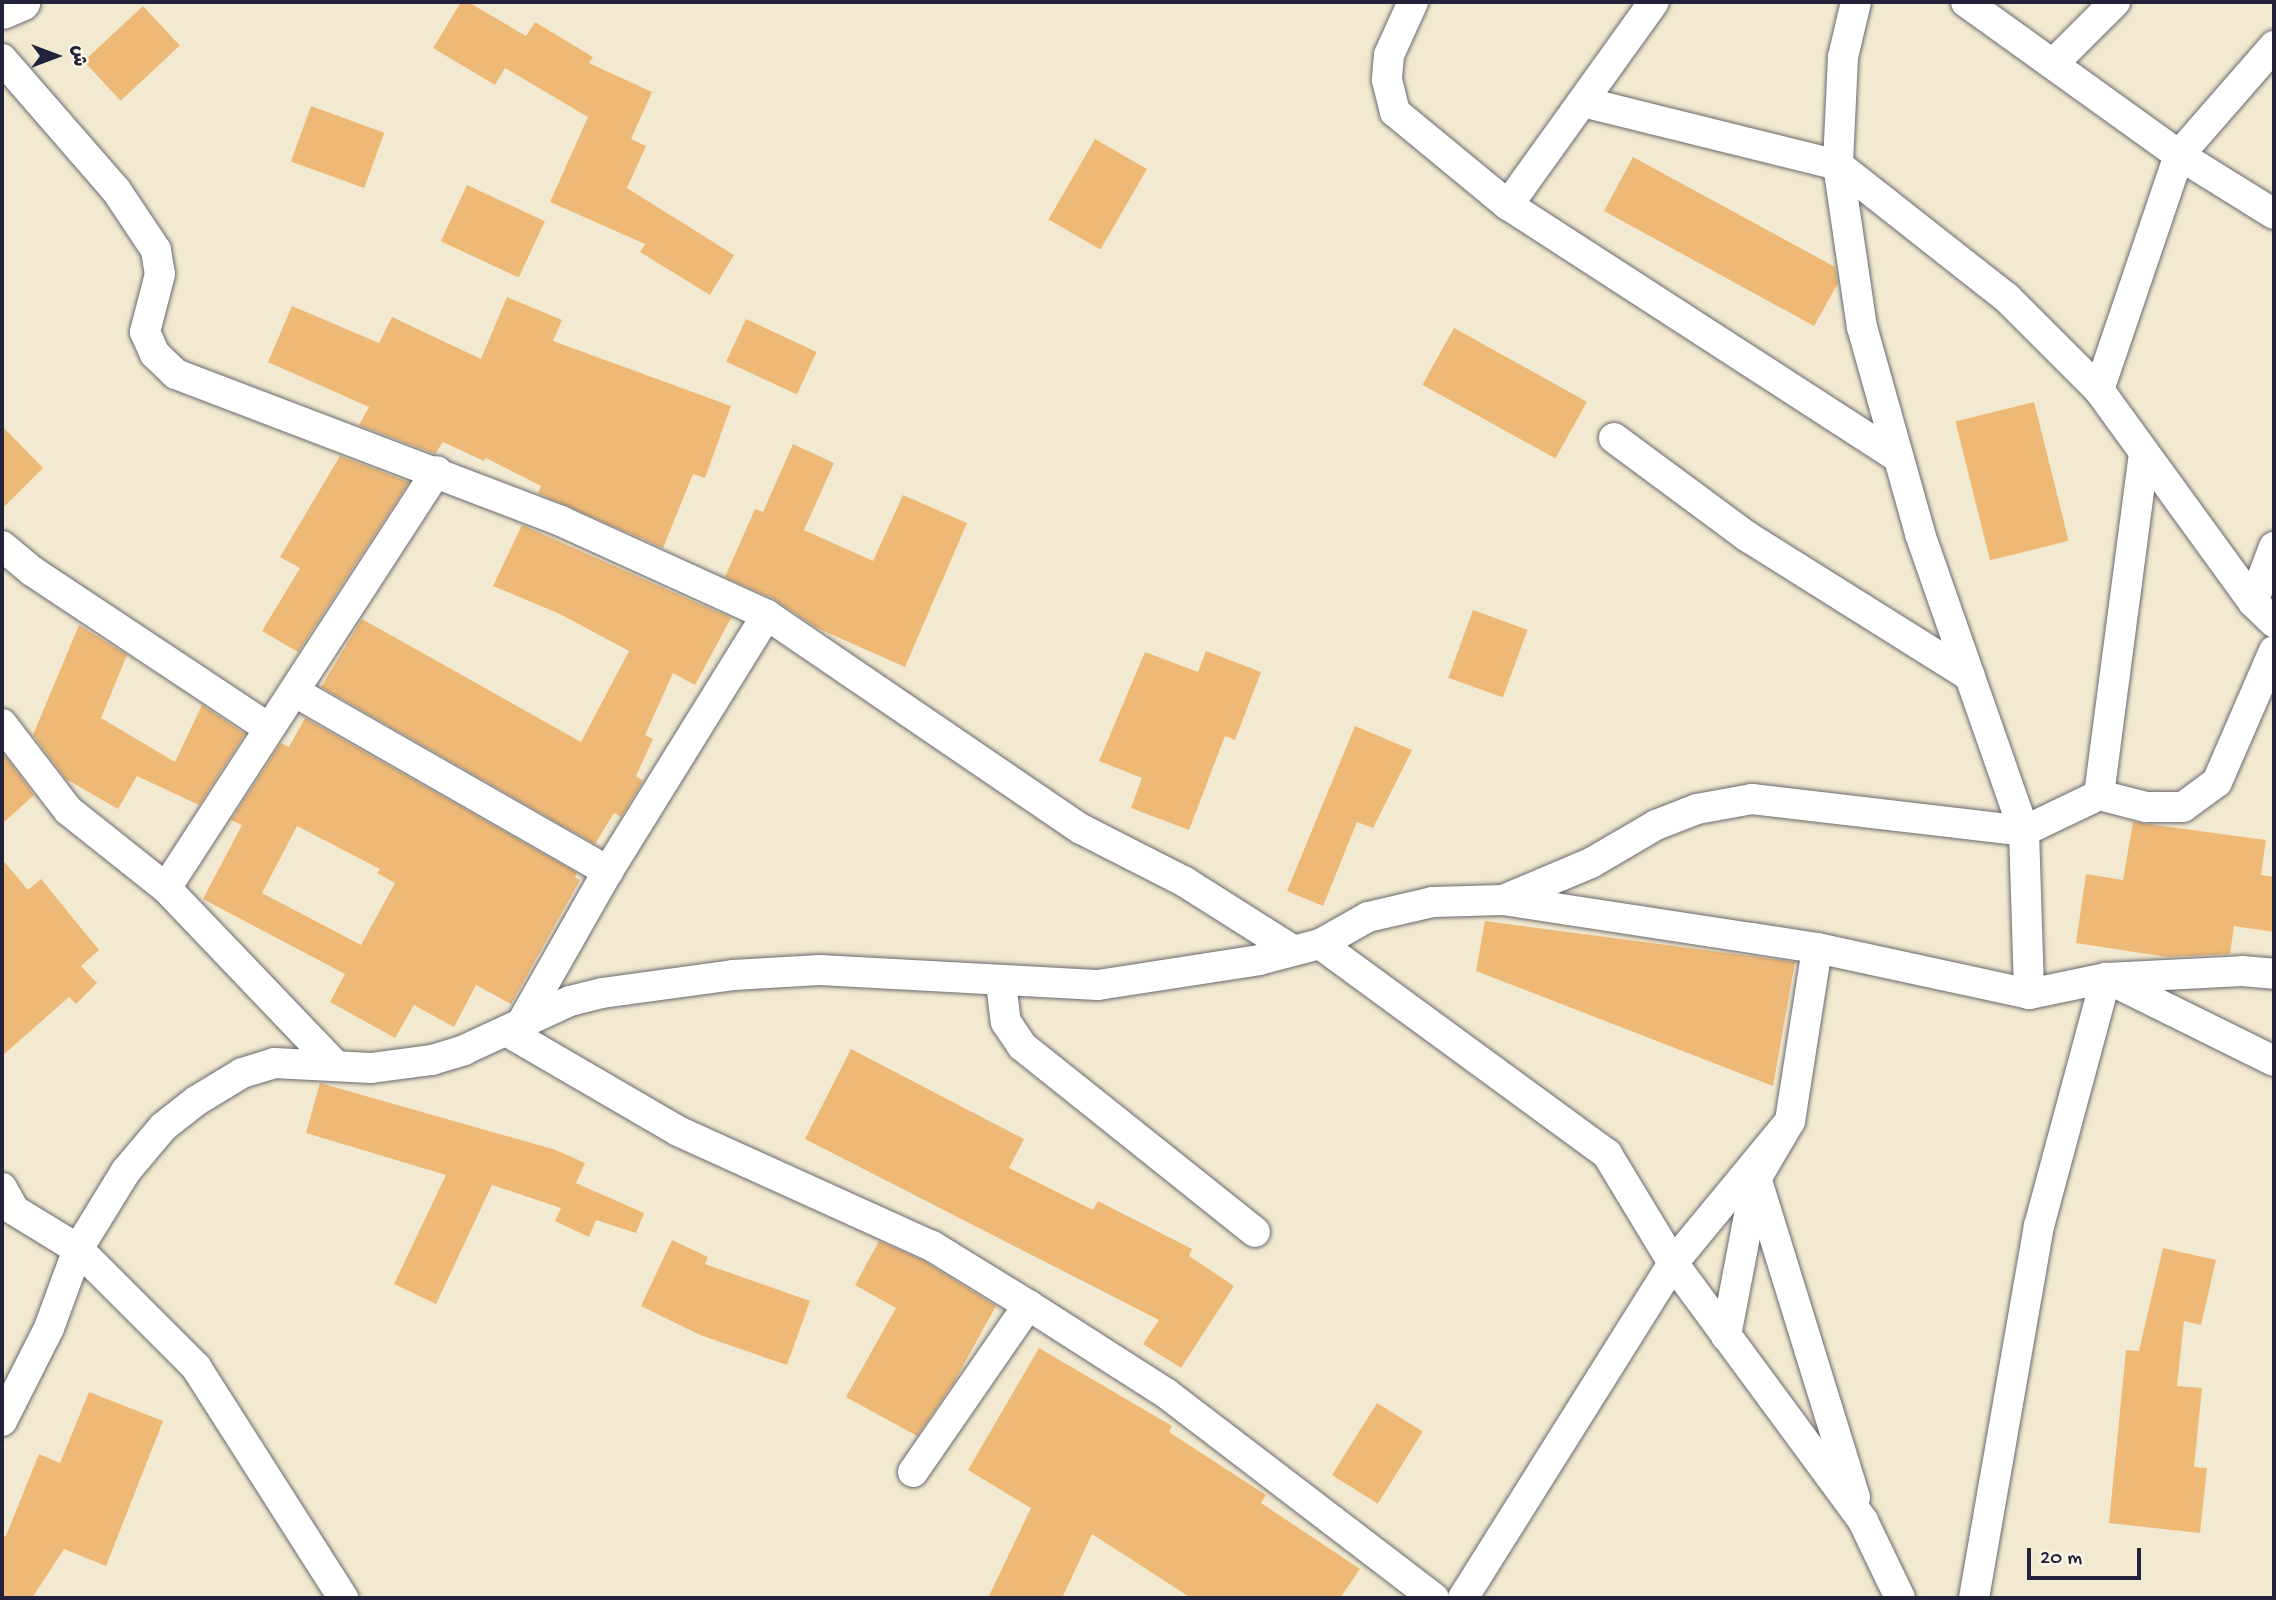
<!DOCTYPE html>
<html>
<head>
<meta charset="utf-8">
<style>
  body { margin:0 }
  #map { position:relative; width:2276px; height:1600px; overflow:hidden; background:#f2ead0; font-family:"Gochi Hand","Playpen Sans Arabic",sans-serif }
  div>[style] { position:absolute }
  .building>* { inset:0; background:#eeb977; transform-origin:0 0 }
  .roads { filter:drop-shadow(0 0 2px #6b686f) drop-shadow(0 0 2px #6b686f) }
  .minor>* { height:30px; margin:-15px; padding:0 15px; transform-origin:15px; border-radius:15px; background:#fff }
  .tertiary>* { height:37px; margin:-18.5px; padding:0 18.5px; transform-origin:18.5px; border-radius:18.5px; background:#fff }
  span { translate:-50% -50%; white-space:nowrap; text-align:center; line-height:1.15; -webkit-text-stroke:5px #fcf5e5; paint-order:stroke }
  .frame { position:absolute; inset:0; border:4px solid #22223b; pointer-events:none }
  .north { position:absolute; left:21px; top:21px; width:70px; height:70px; -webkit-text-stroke:5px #fcf5e5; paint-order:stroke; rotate:90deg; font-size:19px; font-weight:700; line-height:28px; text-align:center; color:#22223b }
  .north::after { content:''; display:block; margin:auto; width:24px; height:32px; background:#22223b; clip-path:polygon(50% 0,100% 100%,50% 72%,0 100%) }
  .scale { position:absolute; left:2027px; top:1548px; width:114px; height:32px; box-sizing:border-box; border:4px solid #22223b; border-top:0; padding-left:9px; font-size:21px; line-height:24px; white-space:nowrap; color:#22223b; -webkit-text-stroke:5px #fcf5e5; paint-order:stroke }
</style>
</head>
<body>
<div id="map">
  <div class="building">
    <i style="clip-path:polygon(461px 2px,468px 2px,526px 36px,535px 22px,593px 57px,589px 63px,652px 92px,631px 139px,646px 146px,627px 188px,734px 255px,710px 295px,640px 252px,645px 244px,550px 202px,588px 117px,505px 68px,495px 85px,433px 48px)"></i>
    <i style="left:143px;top:6px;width:54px;height:81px;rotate:47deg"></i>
    <i style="left:311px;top:106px;width:78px;height:59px;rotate:20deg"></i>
    <i style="left:1095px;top:139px;width:60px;height:93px;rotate:30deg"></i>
    <i style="clip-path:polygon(1633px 157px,1835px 267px,1838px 283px,1814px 326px,1604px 211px)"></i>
    <i style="left:467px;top:185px;width:86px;height:62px;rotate:25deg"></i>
    <i style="clip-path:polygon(507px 297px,562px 320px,553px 341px,731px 406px,705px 478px,693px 474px,663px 548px,538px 493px,541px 486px,486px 458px,484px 461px,443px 442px,435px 454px,359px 425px,369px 407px,268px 362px,292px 306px,379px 343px,392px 317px,481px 359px)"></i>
    <i style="left:746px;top:319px;width:78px;height:47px;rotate:25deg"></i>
    <i style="left:1454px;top:328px;width:152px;height:65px;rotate:29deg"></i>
    <i style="left:2034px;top:402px;width:143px;height:81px;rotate:76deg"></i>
    <i style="clip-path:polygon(2px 426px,43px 468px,2px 509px)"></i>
    <i style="clip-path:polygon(793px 444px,834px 463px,804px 530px,873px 561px,903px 495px,967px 523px,905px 667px,817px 628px,774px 599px,725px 577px,755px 509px,763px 512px)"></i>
    <i style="clip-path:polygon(340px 456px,409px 482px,298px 652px,262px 631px,300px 568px,280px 557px)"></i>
    <i style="clip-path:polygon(522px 525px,731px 618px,695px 685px,673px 673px,645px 735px,653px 739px,636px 776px,643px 781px,621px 817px,614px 813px,595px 844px,321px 687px,362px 619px,581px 742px,629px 651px,560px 614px,493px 586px)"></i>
    <i style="left:1473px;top:610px;width:58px;height:72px;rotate:20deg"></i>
    <i style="clip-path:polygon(79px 625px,127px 655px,101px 718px,175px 762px,202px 705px,245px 734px,199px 805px,137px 776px,118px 809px,66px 779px,33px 735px)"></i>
    <i style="clip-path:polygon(1206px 651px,1261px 672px,1235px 740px,1225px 736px,1189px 830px,1131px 808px,1142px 778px,1099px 761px,1145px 652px,1198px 672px)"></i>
    <i style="clip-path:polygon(evenodd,305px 718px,577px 873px,575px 877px,580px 880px,511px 1004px,476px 985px,454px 1027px,414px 1005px,395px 1038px,330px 1002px,345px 974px,203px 899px,242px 825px,231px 820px,281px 743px,289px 747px,305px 718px,297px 826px,380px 869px,377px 873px,395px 883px,361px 945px,262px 893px,297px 826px)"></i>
    <i style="clip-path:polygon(1355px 726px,1412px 750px,1373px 828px,1357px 822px,1323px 906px,1287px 891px)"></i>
    <i style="clip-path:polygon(2px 752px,34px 795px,2px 824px)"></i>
    <i style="clip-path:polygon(2133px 822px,2266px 840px,2261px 875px,2274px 877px,2274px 932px,2234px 926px,2230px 954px,2167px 957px,2076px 943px,2086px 874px,2123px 880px)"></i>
    <i style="clip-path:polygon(2px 859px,28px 890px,41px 879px,99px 950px,81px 966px,97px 983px,76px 1004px,69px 997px,2px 1056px)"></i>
    <i style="clip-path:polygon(1485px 921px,1795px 962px,1773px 1086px,1476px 971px)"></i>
    <i style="clip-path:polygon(851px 1049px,1024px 1139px,1009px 1168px,1093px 1210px,1098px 1201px,1192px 1249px,1189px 1256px,1234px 1286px,1181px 1368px,1143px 1344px,1159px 1320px,805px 1139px)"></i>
    <i style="clip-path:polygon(320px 1083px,556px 1150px,585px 1163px,576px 1183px,644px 1213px,636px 1233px,596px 1220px,589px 1237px,555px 1221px,561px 1208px,492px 1185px,436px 1304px,394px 1284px,446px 1175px,306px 1133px)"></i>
    <i style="clip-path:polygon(672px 1240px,708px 1257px,705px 1264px,810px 1301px,787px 1365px,700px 1335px,641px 1306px)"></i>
    <i style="clip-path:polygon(879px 1241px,924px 1261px,996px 1306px,954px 1382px,917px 1436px,846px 1397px,896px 1308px,855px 1285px)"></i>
    <i style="clip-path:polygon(2163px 1248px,2216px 1260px,2201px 1325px,2184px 1321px,2177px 1386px,2202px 1388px,2194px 1467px,2207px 1468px,2200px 1533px,2109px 1523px,2126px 1350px,2139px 1351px)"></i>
    <i style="clip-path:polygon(1039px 1348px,1172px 1426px,1169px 1432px,1266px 1495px,1261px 1503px,1360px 1569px,1340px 1598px,1191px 1598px,1092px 1534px,1062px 1598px,988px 1598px,1031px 1508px,968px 1470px)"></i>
    <i style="clip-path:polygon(89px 1392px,163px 1421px,106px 1566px,64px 1549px,32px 1598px,2px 1598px,2px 1536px,6px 1536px,39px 1454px,60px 1463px)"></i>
    <i style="left:1377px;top:1403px;width:54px;height:85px;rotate:32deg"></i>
  </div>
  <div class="roads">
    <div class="minor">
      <i style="left:1413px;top:2px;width:58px;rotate:114.4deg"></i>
      <i style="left:1389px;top:55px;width:25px;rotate:95deg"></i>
      <i style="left:1387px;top:80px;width:33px;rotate:76deg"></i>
      <i style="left:1395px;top:112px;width:146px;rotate:39.5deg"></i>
      <i style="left:1508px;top:205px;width:464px;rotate:32.9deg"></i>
      <i style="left:1856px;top:2px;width:57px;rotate:103.3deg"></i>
      <i style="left:1843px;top:57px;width:108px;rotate:92.7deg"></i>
      <i style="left:1838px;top:165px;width:164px;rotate:81.6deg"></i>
      <i style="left:1862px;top:327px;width:215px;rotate:74.3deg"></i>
      <i style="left:1920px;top:534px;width:315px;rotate:70.7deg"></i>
      <i style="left:2024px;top:831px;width:163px;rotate:88.2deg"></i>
      <i style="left:1966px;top:2px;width:262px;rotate:35.7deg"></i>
      <i style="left:2179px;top:155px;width:112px;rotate:31.8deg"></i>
      <i style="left:2px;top:59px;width:174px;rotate:49deg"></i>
      <i style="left:116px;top:190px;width:72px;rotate:56.3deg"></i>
      <i style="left:156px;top:250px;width:24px;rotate:81deg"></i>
      <i style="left:160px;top:274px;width:60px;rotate:104.5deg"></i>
      <i style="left:145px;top:332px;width:24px;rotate:66deg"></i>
      <i style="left:155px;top:354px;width:29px;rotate:44deg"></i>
      <i style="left:176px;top:374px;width:412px;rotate:20.9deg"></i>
      <i style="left:561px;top:521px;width:226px;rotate:24.5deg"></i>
      <i style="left:767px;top:615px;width:380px;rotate:34.3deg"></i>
      <i style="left:1081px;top:829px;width:117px;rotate:27deg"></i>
      <i style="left:1185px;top:882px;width:125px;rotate:32.3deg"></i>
      <i style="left:2055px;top:62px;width:85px;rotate:-45deg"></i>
      <i style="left:1583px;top:102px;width:263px;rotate:13.9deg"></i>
      <i style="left:1838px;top:165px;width:214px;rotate:38.2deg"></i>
      <i style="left:2006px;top:297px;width:132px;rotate:45deg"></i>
      <i style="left:2099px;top:390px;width:262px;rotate:54deg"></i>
      <i style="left:2253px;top:602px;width:29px;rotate:44deg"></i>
      <i style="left:1508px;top:205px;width:250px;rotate:-54.3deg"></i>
      <i style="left:2099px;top:390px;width:248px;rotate:-71.2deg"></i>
      <i style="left:2179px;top:155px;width:145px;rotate:-48.9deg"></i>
      <i style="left:1614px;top:438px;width:167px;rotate:36.5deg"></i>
      <i style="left:1748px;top:537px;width:262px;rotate:32.1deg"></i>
      <i style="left:2px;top:546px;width:39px;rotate:40deg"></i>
      <i style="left:32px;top:571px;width:282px;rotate:33.6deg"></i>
      <i style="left:2253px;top:602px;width:59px;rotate:-69.1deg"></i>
      <i style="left:295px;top:692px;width:361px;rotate:29.8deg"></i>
      <i style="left:2px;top:724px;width:108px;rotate:52.5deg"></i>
      <i style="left:68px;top:810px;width:125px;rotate:38.5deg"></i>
      <i style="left:166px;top:888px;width:246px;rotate:46.3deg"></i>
      <i style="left:2099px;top:795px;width:344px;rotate:-82.5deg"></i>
      <i style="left:166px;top:888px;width:497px;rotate:-57deg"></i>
      <i style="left:1503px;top:900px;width:95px;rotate:-22.8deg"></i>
      <i style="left:1591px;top:863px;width:75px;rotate:-30.3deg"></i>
      <i style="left:1656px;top:825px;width:44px;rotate:-21.3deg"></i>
      <i style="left:1697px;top:809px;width:56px;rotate:-10.3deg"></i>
      <i style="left:1752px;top:799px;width:274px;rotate:6.7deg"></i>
      <i style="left:2024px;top:831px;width:83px;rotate:-25.6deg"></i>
      <i style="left:2099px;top:795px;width:49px;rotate:14.3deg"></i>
      <i style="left:2146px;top:807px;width:37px"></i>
      <i style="left:2183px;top:807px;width:42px;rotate:-36.3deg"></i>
      <i style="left:2217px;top:782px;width:143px;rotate:-66.5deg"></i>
      <i style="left:1320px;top:944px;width:356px;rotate:36.2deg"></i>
      <i style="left:1607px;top:1154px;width:127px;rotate:58.8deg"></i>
      <i style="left:1673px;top:1263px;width:320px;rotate:53.6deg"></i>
      <i style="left:1863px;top:1521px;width:85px;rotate:64.3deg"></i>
      <i style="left:2106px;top:978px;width:187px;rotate:26.3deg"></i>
      <i style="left:1001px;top:983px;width:39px;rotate:83deg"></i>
      <i style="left:1006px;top:1022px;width:29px;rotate:56deg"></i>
      <i style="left:1022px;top:1046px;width:298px;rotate:38.6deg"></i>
      <i style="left:521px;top:1024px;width:176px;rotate:-60.4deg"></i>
      <i style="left:608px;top:871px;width:301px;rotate:-58.2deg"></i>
      <i style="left:508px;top:1032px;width:197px;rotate:30.2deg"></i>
      <i style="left:678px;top:1131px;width:279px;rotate:24.4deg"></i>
      <i style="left:932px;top:1246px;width:113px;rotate:31.6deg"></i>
      <i style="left:1028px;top:1305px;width:165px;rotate:32.6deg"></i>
      <i style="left:1167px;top:1394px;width:336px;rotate:37.4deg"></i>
      <i style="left:1758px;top:1184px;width:328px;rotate:72.8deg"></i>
      <i style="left:2px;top:1188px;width:25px;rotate:61deg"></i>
      <i style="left:14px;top:1210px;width:75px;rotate:31.4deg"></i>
      <i style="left:78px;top:1249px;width:167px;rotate:45deg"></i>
      <i style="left:196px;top:1367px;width:274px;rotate:57.5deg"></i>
      <i style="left:1726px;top:1336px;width:160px;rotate:-79.2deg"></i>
      <i style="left:1756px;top:1179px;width:67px;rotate:-59.6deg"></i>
      <i style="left:1790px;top:1121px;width:175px;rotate:-81.1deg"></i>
      <i style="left:2px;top:1421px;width:104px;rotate:-63.2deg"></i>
      <i style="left:49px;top:1328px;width:84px;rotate:-69.8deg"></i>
      <i style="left:78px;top:1249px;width:92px;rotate:-58.4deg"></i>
      <i style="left:126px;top:1171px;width:57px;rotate:-49.9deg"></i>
      <i style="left:163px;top:1127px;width:42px;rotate:-38.2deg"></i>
      <i style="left:196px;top:1101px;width:54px;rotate:-31.3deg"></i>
      <i style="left:242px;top:1073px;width:34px;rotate:-17deg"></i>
      <i style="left:274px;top:1063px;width:97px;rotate:3deg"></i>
      <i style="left:371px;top:1068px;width:62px;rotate:-7.5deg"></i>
      <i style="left:432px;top:1060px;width:34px;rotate:-17deg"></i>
      <i style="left:464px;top:1050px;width:117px;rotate:-24.8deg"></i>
      <i style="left:570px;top:1001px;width:33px;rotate:-14deg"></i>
      <i style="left:602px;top:993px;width:132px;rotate:-7.8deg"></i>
      <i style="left:733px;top:975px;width:87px;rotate:-3.3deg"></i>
      <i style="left:820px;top:970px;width:278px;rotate:3.1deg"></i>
      <i style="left:1098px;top:985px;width:163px;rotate:-8.8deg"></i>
      <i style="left:1259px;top:960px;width:63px;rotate:-14.7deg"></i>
      <i style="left:1320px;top:944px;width:55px;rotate:-29.4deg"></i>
      <i style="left:1368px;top:917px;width:67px;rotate:-13deg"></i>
      <i style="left:1433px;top:902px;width:70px;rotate:-1.6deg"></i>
      <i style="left:1503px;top:900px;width:318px;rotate:8.7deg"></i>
      <i style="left:1817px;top:948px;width:217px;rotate:12.2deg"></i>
      <i style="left:2029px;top:994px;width:79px;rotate:-11.7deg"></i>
      <i style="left:2106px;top:978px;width:136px;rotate:-2.9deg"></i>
      <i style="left:2242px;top:971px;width:32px;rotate:5deg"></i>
      <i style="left:913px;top:1472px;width:203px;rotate:-55.4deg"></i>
      <i style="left:1463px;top:1598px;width:395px;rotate:-57.9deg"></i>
      <i style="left:1673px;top:1263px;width:184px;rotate:-50.5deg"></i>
      <i style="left:1974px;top:1598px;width:378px;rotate:-80.1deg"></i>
      <i style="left:2039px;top:1226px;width:257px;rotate:-74.9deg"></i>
    </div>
    <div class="tertiary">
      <i style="left:2px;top:10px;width:21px;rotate:-23deg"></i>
    </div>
  </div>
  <div class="frame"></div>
  <div class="north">ش</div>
  <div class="scale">20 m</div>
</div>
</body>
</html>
